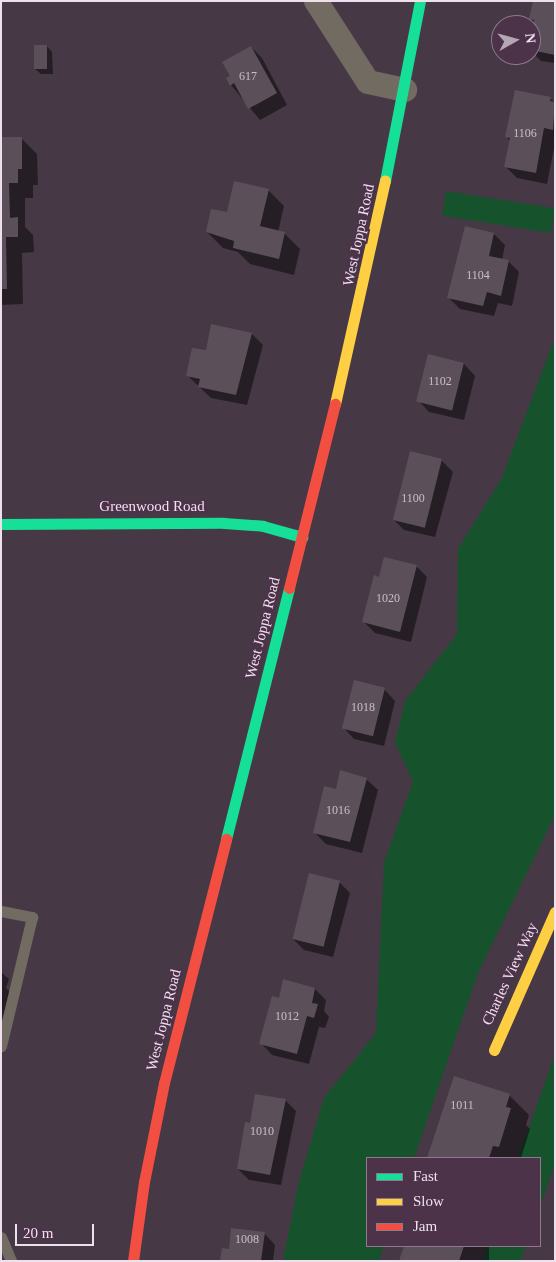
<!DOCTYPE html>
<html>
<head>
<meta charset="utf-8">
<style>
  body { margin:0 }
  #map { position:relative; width:556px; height:1262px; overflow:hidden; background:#463945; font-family:Georgia,serif }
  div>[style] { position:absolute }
  .green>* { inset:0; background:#16532c; transform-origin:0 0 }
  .shadow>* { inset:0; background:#0007; transform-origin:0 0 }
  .building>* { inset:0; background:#5b505a; transform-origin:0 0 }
  .lane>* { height:11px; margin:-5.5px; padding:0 5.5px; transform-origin:5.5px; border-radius:5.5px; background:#716b61 }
  .street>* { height:24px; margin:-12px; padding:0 12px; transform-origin:12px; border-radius:12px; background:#716b61 }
  .fast>* { height:11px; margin:-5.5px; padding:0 5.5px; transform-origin:5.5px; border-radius:5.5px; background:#16e098 }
  .slow>* { height:11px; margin:-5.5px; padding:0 5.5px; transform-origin:5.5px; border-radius:5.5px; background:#ffcf43 }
  .jam>* { height:11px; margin:-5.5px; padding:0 5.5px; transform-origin:5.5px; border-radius:5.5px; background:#f24e42 }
  span { translate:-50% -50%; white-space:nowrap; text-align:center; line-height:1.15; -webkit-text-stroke:4.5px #4c334a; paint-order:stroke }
  .number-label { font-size:12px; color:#cbbcc9 }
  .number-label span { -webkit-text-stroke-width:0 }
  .street-label { font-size:15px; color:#f0e0ee }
  .frame { position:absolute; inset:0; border:2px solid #f0e0ee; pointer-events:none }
  .legend { position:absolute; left:366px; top:1157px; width:175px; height:90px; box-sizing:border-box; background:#4c334a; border:1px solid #8e788c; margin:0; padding:6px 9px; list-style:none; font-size:15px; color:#f0e0ee }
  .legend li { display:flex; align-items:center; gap:10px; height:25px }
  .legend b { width:25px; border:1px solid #8e788c }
  .north { position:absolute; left:491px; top:15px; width:50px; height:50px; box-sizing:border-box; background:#4c334a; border:1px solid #8e788c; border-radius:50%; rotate:83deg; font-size:14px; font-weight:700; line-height:20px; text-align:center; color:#f0e0ee }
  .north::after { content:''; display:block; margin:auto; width:18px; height:22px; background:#b4a6b3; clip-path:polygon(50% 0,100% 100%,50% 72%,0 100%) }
  .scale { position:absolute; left:15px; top:1224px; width:79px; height:22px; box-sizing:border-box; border:2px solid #f0e0ee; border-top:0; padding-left:6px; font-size:15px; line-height:18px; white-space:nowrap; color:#f0e0ee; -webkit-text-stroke:4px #4c334a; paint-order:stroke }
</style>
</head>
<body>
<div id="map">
  <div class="green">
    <i style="left:446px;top:191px;width:110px;height:25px;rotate:9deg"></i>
    <i style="clip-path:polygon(555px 337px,555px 815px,478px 973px,414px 1158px,367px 1158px,367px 1246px,384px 1246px,379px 1261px,283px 1261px,299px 1181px,324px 1098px,376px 1033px,384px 863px,413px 781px,395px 743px,405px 701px,457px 634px,458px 549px,502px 478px)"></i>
    <i style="clip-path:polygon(555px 1054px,555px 1164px,540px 1206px,540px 1158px,518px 1158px)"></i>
    <i style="clip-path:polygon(488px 1246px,526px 1246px,520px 1261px,483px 1261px)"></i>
  </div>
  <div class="shadow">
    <i style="clip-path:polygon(555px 1px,555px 63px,541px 61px,531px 51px,535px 23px,531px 19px)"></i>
    <i style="clip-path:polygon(47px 46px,52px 52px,53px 74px,41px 74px,35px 69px)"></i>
    <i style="clip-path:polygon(251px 47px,262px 58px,287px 105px,260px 120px,231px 85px,232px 76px)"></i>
    <i style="clip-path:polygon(550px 98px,555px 103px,555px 143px,547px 184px,517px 178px,506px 167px,510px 141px,507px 137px)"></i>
    <i style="clip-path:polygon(21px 138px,37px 154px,38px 185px,33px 185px,33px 198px,25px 198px,25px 227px,33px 235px,34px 252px,22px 253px,23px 304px,1px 305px,1px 139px)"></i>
    <i style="clip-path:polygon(268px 190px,284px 206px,278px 232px,284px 233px,300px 249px,294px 275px,250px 264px,238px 252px,223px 248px,207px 232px,228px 214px)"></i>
    <i style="clip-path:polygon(494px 234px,505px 245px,502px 260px,508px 261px,519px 272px,512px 306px,498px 303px,494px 316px,460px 309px,448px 297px)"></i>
    <i style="clip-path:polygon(252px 334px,263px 345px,247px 405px,211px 398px,188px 376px,207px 352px)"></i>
    <i style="clip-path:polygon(429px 356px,464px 364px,475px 376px,464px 420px,429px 412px,418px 400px)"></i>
    <i style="clip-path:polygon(441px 460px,453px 472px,435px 537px,404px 530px,393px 519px)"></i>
    <i style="clip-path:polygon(416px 566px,427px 577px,411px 642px,375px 633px,364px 622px,380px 578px)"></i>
    <i style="clip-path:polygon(384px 689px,395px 701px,384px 746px,354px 739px,343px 727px)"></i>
    <i style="clip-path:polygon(366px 779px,378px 790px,362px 853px,326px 844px,315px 833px,337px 791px)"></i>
    <i style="clip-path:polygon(339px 882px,350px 893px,333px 957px,304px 950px,293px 939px)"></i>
    <i style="clip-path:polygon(1px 972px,9px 979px,6px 988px,14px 996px,1px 1029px)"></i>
    <i style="clip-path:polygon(315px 989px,326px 1000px,324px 1011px,329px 1017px,325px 1028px,319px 1027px,309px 1064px,272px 1055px,261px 1043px)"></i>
    <i style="clip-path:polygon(455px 1077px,509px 1095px,529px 1115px,526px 1125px,530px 1129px,521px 1158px,429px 1158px)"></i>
    <i style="clip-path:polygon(285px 1100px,296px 1111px,281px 1185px,249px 1180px,238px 1169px,251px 1124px)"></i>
    <i style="clip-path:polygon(264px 1233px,275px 1245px,273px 1261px,222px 1261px,230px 1250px)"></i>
    <i style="left:406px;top:1246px;width:83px;height:16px"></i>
  </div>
  <div class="building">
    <i style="clip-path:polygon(533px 1px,555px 1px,555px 55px,531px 50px,534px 20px,529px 19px)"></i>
    <i style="left:34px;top:45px;width:13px;height:24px"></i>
    <i style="clip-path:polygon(251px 46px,277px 93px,248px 109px,234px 83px,230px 86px,226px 78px,230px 76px,222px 62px)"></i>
    <i style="clip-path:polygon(515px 90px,551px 97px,550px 101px,555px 102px,553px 130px,544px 128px,536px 173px,504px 167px,510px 138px,505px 137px)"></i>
    <i style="clip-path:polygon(1px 137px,22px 137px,22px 169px,18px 169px,18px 183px,9px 183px,10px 218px,18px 217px,18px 237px,6px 237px,7px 289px,1px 289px)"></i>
    <i style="clip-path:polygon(234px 181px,269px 189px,260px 226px,285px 232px,279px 259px,233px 248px,234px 241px,206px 232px,211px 209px,227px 212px)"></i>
    <i style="clip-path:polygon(465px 226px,494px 233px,489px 256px,509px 260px,501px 296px,487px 292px,483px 306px,447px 298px)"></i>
    <i style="clip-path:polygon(211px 324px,252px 333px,236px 395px,198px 387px,200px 379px,186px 376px,192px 348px,206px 350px)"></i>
    <i style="left:428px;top:354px;width:37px;height:49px;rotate:14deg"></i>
    <i style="left:410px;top:451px;width:33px;height:71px;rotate:14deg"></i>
    <i style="clip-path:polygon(384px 557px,417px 565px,400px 632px,362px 622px,374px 575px,379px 577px)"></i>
    <i style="left:354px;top:680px;width:32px;height:50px;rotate:14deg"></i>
    <i style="clip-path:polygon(340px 770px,367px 778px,350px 842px,313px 833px,324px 786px,336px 789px)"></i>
    <i style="left:309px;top:873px;width:32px;height:68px;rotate:14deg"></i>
    <i style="clip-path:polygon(283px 979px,315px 988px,312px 1003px,318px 1004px,314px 1018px,307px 1016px,297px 1054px,259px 1044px,272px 996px,279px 998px)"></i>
    <i style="clip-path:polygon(454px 1076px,510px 1094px,506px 1107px,511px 1108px,499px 1147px,493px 1146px,489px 1158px,427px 1158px)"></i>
    <i style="clip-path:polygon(255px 1094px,286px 1099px,270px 1175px,237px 1169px,245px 1122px,250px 1123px)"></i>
    <i style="clip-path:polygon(231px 1228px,265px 1232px,261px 1261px,220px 1261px,222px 1248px,229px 1249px)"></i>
    <i style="clip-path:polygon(404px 1246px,464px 1246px,459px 1261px,399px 1261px)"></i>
  </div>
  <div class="lane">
    <i style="left:1px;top:911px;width:32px;rotate:11deg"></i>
    <i style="left:32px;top:917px;width:133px;rotate:103.5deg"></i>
    <i style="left:1px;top:1237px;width:26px;rotate:67deg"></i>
  </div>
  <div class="street">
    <i style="left:316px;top:1px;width:96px;rotate:57.3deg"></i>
    <i style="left:368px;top:82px;width:38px;rotate:12deg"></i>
  </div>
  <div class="fast">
    <i style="left:385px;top:181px;width:183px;rotate:-79deg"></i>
    <i style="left:1px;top:524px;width:223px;rotate:-0.3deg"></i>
    <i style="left:224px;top:523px;width:39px;rotate:4deg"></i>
    <i style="left:263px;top:526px;width:41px;rotate:15.8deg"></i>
    <i style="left:226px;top:839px;width:259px;rotate:-75.9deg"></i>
  </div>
  <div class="slow">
    <i style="left:335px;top:404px;width:229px;rotate:-77.4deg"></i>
    <i style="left:494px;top:1050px;width:151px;rotate:-66.2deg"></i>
  </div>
  <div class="jam">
    <i style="left:289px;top:588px;width:190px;rotate:-76deg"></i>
    <i style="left:133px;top:1261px;width:80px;rotate:-82.1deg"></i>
    <i style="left:144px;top:1182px;width:101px;rotate:-78.6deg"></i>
    <i style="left:164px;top:1083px;width:252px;rotate:-75.7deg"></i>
  </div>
  <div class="number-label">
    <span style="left:248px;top:77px">617</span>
    <span style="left:525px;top:134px">1106</span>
    <span style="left:478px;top:276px">1104</span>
    <span style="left:440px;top:382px">1102</span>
    <span style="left:413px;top:499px">1100</span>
    <span style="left:388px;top:599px">1020</span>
    <span style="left:363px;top:708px">1018</span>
    <span style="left:338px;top:811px">1016</span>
    <span style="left:287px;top:1017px">1012</span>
    <span style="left:462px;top:1106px">1011</span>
    <span style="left:262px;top:1132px">1010</span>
    <span style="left:247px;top:1240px">1008</span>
  </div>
  <div class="street-label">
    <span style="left:359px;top:235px;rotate:-78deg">West Joppa Road</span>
    <span style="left:152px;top:507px">Greenwood Road</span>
    <span style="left:263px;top:628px;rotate:-76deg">West Joppa Road</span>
    <span style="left:510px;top:974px;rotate:-65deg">Charles View Way</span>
    <span style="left:164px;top:1020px;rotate:-76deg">West Joppa Road</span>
  </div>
  <div class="frame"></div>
  <ul class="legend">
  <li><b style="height:6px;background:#16e098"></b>Fast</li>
  <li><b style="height:6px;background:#ffcf43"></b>Slow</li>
  <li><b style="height:6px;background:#f24e42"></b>Jam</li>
  </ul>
  <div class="north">N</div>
  <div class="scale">20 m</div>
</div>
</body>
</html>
